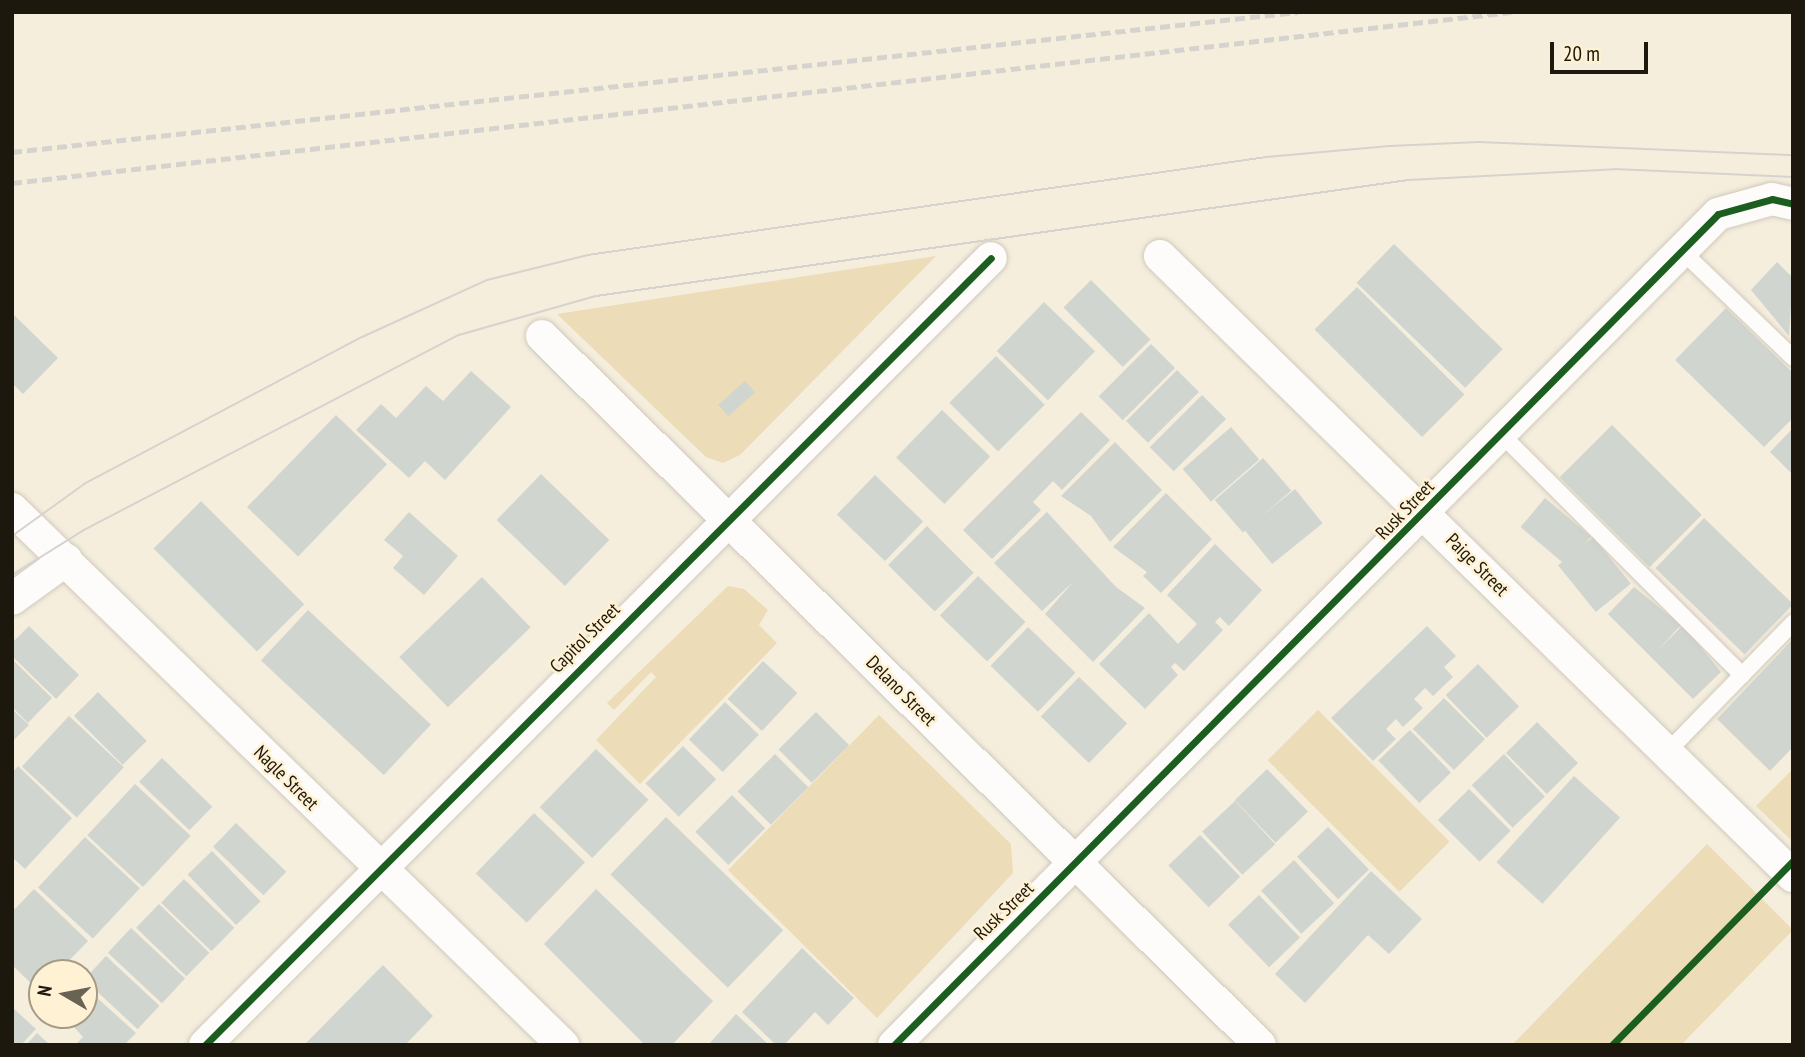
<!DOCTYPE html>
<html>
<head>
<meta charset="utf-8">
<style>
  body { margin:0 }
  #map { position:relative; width:1805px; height:1057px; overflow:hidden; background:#f5eedd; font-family:"PT Sans Narrow",sans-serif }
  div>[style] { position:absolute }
  .green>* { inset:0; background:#ecdcb7; transform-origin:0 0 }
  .building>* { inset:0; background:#d1d5d0; transform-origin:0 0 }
  .roads { filter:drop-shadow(0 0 2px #d0cabd) drop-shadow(0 0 2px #d0cabd) }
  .service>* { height:16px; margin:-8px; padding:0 8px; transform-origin:8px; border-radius:8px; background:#fefcfa }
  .minor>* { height:32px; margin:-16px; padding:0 16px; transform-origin:16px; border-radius:16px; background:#fefcfa }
  .tram>* { height:2px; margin:-1px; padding:0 1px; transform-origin:1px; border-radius:1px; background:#d6d3ce }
  .rail>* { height:5px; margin-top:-2.5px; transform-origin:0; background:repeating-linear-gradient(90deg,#d6d3ce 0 10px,transparent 0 15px) }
  .cycleway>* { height:7px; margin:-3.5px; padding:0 3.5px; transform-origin:3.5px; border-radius:3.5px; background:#1b5e20 }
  span { translate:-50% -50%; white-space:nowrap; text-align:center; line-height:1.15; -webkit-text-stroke:5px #fff1d3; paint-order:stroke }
  .street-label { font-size:19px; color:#1d180d }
  .frame { position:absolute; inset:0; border:14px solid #1d180d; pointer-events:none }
  .north { position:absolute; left:28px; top:959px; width:70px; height:70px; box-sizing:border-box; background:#fff1d3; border:2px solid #a59a84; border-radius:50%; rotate:280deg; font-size:19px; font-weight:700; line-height:28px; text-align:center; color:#1d180d }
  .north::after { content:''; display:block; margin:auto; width:24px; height:32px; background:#696356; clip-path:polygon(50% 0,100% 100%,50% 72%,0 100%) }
  .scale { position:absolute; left:1550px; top:42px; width:98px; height:32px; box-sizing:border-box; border:4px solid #1d180d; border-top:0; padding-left:9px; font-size:21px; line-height:24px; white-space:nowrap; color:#1d180d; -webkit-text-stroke:5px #fff1d3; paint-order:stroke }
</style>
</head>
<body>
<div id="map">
  <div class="green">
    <i style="clip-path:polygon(936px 256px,740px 455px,723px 463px,706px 457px,557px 314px)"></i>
    <i style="clip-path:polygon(728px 586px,744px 589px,768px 610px,759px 625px,777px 643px,640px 784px,596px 740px,656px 677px,651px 672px,614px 710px,607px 703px)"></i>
    <i style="left:1318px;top:710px;width:186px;height:71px;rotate:45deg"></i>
    <i style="clip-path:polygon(879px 715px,1011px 844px,1013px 873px,877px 1018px,728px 870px)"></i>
    <i style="clip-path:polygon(1793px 769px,1793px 842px,1756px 806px)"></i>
    <i style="clip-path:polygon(1707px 844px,1793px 930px,1681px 1045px,1512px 1045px)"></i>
  </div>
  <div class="building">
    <i style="left:1394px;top:244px;width:151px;height:54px;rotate:44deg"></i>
    <i style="clip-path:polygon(1777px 262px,1793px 278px,1789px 336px,1751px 290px)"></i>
    <i style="left:1091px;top:280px;width:84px;height:39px;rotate:45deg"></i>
    <i style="left:1357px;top:287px;width:152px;height:60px;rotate:45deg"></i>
    <i style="left:1044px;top:302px;width:71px;height:68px;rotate:44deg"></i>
    <i style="clip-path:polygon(1726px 308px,1793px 373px,1793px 418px,1764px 447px,1675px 360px)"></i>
    <i style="clip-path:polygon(12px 313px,58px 358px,23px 394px,12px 383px)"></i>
    <i style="left:1151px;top:344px;width:34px;height:74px;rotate:45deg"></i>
    <i style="left:996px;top:356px;width:69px;height:66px;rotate:45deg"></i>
    <i style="left:1177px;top:370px;width:31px;height:72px;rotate:45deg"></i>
    <i style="clip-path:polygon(471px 371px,511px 407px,445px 480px,425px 461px,409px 478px,356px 430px,381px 404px,396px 418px,426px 386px,443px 401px)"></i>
    <i style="left:745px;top:381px;width:15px;height:36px;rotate:48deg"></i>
    <i style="left:1202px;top:395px;width:34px;height:74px;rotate:45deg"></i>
    <i style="left:942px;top:410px;width:67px;height:66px;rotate:44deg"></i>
    <i style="clip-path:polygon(1081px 412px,1110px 440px,1062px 490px,1053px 481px,1033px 502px,1041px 510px,992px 559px,963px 530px)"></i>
    <i style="left:336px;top:415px;width:71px;height:128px;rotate:44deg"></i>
    <i style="left:1612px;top:425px;width:127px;height:74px;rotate:45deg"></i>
    <i style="left:1231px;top:427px;width:43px;height:64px;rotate:49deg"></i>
    <i style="clip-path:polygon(1793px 428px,1793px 475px,1770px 452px)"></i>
    <i style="clip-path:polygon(1115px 442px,1162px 490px,1110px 542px,1091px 516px,1061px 496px)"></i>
    <i style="left:1263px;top:458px;width:43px;height:64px;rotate:49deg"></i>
    <i style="left:541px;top:474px;width:95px;height:64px;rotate:44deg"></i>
    <i style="left:875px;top:475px;width:67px;height:55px;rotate:44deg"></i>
    <i style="left:1295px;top:489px;width:44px;height:65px;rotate:51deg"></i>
    <i style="clip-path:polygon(1166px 493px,1212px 539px,1161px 593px,1143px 576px,1147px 572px,1113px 547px)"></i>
    <i style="left:1545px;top:498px;width:60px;height:38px;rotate:40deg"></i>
    <i style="left:201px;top:501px;width:146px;height:67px;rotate:45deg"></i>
    <i style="clip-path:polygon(409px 512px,458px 556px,424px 595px,393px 568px,403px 556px,384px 540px)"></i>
    <i style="clip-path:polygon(1047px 512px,1116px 587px,1145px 608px,1093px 662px,1045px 614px,1073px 582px,1042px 611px,994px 563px)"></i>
    <i style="left:1704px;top:518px;width:124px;height:70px;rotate:44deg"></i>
    <i style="left:927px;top:526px;width:66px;height:55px;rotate:45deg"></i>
    <i style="left:1593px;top:537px;width:60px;height:45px;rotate:51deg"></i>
    <i style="clip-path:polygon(1215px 544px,1262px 590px,1229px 626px,1220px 617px,1215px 622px,1223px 630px,1184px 671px,1175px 663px,1171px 667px,1178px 675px,1145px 709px,1099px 664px,1149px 613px,1178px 644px,1197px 624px,1167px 595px)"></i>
    <i style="left:978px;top:576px;width:66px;height:55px;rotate:44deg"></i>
    <i style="left:482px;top:577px;width:70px;height:115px;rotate:46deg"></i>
    <i style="clip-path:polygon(1634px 587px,1681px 625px,1657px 651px,1683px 625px,1721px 672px,1693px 699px,1608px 614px)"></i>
    <i style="left:308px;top:610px;width:168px;height:69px;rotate:43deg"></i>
    <i style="clip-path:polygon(29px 626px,79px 675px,56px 699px,12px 656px,12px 643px)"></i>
    <i style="clip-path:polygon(1427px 626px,1456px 656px,1444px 667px,1453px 677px,1433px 696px,1425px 688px,1414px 699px,1423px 708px,1403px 727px,1396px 719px,1386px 729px,1396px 739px,1373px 761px,1331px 718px)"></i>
    <i style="left:1028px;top:627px;width:66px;height:54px;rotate:44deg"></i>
    <i style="clip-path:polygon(1793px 639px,1793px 747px,1770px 771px,1717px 719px)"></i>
    <i style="clip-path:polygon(12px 659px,52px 698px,28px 723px,12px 707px)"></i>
    <i style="left:763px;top:661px;width:47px;height:52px;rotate:43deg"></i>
    <i style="left:1478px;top:664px;width:59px;height:45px;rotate:46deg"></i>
    <i style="left:1079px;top:677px;width:67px;height:55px;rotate:44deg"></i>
    <i style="left:98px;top:692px;width:69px;height:34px;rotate:45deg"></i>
    <i style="left:1444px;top:698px;width:58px;height:44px;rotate:45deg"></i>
    <i style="left:725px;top:702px;width:47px;height:52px;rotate:44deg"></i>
    <i style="clip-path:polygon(12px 709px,29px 725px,12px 742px)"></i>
    <i style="left:816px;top:712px;width:47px;height:53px;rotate:45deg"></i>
    <i style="left:69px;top:716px;width:75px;height:69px;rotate:43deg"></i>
    <i style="left:1537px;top:722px;width:58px;height:44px;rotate:45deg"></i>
    <i style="left:1410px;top:730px;width:59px;height:44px;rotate:46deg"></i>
    <i style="left:683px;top:746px;width:47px;height:53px;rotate:45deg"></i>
    <i style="left:596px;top:749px;width:73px;height:81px;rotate:44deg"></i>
    <i style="left:775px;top:754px;width:47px;height:53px;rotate:45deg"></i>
    <i style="left:1504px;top:754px;width:59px;height:45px;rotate:46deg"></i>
    <i style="left:162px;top:758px;width:70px;height:33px;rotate:44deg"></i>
    <i style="clip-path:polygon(18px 766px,72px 818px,25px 869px,12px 857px,12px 773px)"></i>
    <i style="left:1267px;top:769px;width:59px;height:45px;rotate:46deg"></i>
    <i style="left:1574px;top:776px;width:62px;height:116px;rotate:42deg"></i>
    <i style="left:135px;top:784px;width:76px;height:70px;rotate:43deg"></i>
    <i style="left:1469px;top:789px;width:59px;height:44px;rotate:45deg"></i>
    <i style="left:732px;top:795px;width:47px;height:52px;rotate:45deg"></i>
    <i style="left:1235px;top:801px;width:59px;height:45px;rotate:47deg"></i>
    <i style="left:534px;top:813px;width:71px;height:84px;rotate:44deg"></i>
    <i style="left:666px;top:817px;width:163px;height:80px;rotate:44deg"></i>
    <i style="left:236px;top:823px;width:70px;height:33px;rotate:44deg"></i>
    <i style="left:1328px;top:827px;width:59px;height:43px;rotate:46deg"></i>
    <i style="left:1200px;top:835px;width:58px;height:44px;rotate:46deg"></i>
    <i style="left:85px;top:837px;width:75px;height:69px;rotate:43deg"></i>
    <i style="left:212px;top:851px;width:70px;height:34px;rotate:46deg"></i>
    <i style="left:1294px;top:860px;width:59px;height:45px;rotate:47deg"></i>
    <i style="clip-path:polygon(1371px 871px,1422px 919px,1389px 954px,1368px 935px,1305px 1003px,1275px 974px)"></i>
    <i style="left:184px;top:879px;width:70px;height:33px;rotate:44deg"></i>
    <i style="clip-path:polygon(34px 889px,88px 941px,57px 973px,42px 973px,40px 992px,12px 965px,12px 912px)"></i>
    <i style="clip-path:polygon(596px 889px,713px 1001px,672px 1045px,645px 1045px,544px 944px)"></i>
    <i style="left:1259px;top:895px;width:59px;height:43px;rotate:46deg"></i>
    <i style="left:159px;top:904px;width:70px;height:33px;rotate:44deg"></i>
    <i style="left:131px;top:928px;width:74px;height:34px;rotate:43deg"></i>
    <i style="clip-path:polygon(802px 948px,854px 998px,828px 1025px,815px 1012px,784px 1045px,776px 1045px,742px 1012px)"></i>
    <i style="left:106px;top:956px;width:73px;height:32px;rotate:43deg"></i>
    <i style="clip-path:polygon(383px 965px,433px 1016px,405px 1045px,304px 1045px)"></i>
    <i style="clip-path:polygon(84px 986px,136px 1033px,124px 1045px,75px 1045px,83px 1037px,63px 1015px,84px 1015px)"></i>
    <i style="clip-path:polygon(12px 1007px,36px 1029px,21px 1045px,12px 1045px)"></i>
    <i style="clip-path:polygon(736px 1014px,769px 1045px,708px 1045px)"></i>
    <i style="clip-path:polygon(37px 1033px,50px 1045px,26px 1045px)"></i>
  </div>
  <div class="roads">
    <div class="service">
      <i style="left:1682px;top:251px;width:154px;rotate:43.9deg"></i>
      <i style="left:1501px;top:434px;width:341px;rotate:45deg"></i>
      <i style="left:1742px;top:675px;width:107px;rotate:134.2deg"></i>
      <i style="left:1742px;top:675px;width:73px;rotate:-45.6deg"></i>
    </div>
    <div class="minor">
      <i style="left:1160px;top:256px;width:886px;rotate:44.41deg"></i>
      <i style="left:542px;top:336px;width:1009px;rotate:44.64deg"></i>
      <i style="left:12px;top:509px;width:769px;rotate:44.21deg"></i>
      <i style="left:12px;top:599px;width:67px;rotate:-35.8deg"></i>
      <i style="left:205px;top:1045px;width:1112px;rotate:-45.04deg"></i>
      <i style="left:894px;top:1045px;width:1170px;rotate:-45.24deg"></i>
      <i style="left:1718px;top:214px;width:56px;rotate:-15.5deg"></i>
      <i style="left:1772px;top:199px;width:22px;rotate:13deg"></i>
    </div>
  </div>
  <div class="tram">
    <i style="left:12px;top:536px;width:89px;rotate:-35.8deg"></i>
    <i style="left:84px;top:484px;width:314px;rotate:-27.9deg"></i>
    <i style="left:362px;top:337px;width:137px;rotate:-24.5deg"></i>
    <i style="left:487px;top:280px;width:104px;rotate:-13.9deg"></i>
    <i style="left:588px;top:255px;width:685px;rotate:-8.22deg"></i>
    <i style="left:1266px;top:157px;width:124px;rotate:-5.1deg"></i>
    <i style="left:1390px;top:146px;width:89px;rotate:-2.6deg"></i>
    <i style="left:1479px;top:142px;width:314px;rotate:2.4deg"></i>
    <i style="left:12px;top:575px;width:85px;rotate:-32deg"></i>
    <i style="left:84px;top:530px;width:423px;rotate:-27.5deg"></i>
    <i style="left:459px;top:335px;width:142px;rotate:-15.9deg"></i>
    <i style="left:596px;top:296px;width:820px;rotate:-8.13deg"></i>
    <i style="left:1408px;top:180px;width:207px;rotate:-3deg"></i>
    <i style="left:1615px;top:169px;width:178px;rotate:2.6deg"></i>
  </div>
  <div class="rail">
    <i style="left:12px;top:152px;width:1293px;rotate:-6.22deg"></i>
    <i style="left:12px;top:183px;width:1509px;rotate:-6.51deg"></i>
  </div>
  <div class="cycleway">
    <i style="left:205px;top:1045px;width:1112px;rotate:-45.04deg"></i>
    <i style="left:894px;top:1045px;width:1170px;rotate:-45.24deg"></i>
    <i style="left:1718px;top:214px;width:56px;rotate:-15.5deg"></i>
    <i style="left:1772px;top:199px;width:22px;rotate:13deg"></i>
    <i style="left:1612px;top:1045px;width:258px;rotate:-45.5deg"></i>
  </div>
  <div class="street-label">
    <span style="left:1405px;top:510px;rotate:-46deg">Rusk Street</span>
    <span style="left:1477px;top:565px;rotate:45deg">Paige Street</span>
    <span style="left:585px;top:638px;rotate:-45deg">Capitol Street</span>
    <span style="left:901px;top:691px;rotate:45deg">Delano Street</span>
    <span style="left:286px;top:778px;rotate:45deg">Nagle Street</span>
    <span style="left:1004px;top:911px;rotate:-44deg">Rusk Street</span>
  </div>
  <div class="frame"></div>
  <div class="north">N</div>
  <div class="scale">20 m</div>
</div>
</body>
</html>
